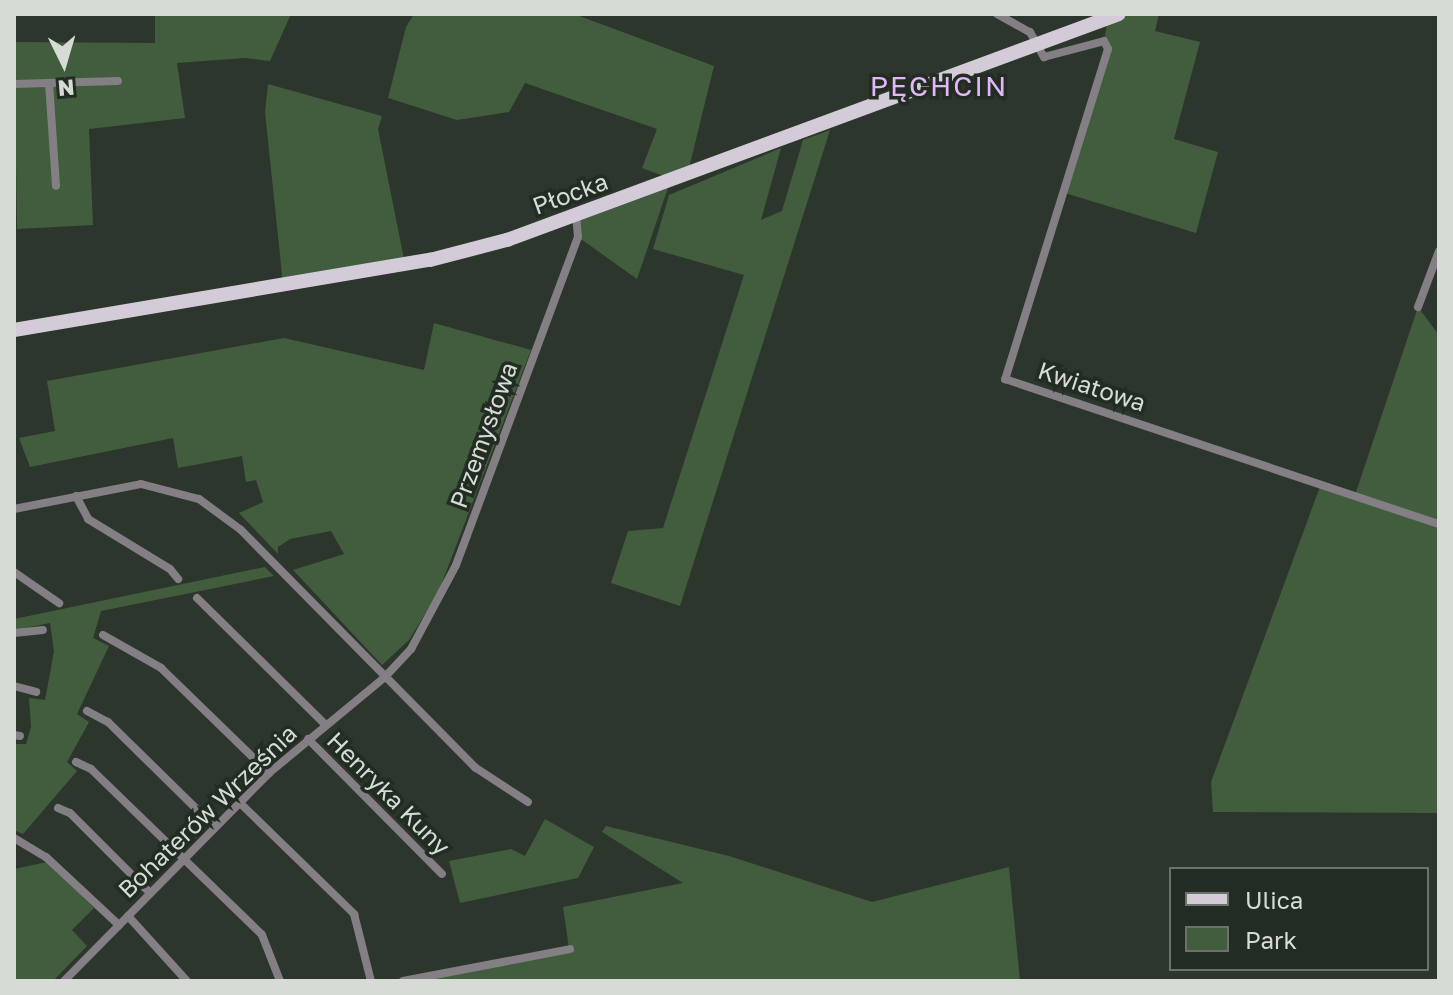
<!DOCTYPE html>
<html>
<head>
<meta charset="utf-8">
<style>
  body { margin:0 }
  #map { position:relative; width:1453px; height:995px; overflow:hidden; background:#2d362c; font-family:"Golos Text",sans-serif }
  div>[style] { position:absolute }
  .green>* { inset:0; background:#415d3e }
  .street>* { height:8px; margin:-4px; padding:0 4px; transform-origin:4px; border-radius:4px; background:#837f85 }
  .primary>* { height:14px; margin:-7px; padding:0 7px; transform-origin:7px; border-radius:7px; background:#d3ccd8 }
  span { translate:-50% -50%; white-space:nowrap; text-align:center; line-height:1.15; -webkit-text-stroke:7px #232c22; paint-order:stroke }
  .street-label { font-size:24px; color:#d6dcd5 }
  .quarter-label { font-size:28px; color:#e0b7f9; letter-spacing:2px }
  .frame { position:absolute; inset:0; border:16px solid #d6dcd5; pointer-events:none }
  .legend { position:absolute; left:1169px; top:867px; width:260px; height:104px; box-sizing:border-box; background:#232c22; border:2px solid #6b726a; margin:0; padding:10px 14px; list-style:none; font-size:24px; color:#d6dcd5 }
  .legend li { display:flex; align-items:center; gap:16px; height:40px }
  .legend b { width:40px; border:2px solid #6b726a }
  .north { position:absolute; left:24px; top:24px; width:80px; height:80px; -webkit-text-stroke:6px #232c22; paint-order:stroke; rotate:175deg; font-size:22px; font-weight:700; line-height:32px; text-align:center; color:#d6dcd5 }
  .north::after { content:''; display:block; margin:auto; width:28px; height:36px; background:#d6dcd5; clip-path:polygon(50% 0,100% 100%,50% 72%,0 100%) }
</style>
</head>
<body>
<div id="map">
  <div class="green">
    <i style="clip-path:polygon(155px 14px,291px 14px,270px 61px,245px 58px,177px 63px,185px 118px,89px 129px,93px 225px,17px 229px,14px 42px,155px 43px)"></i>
    <i style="clip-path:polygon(414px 14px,574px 14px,714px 66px,688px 172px,671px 179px,637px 279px,578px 237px,576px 215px,669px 178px,642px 168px,657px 129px,525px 83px,509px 112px,457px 120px,388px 98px,406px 27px)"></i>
    <i style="clip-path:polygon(1119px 14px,1159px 14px,1155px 31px,1200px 42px,1174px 139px,1218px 152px,1196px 233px,1065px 193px,1108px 49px,1104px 41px,1108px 18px)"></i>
    <i style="clip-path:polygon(268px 84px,382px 116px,378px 129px,405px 264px,283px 284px,265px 112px)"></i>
    <i style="clip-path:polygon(830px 130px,680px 606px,611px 583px,628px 531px,663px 528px,744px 275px,653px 249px,669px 195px,781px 148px,761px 220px,782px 211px,803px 140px)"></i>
    <i style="clip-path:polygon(1418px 307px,1439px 335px,1439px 813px,1213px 812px,1211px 782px,1321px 484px,1355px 495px)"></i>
    <i style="clip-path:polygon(434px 323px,531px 350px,438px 593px,409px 640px,382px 665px,293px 570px,344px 554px,331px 531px,290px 539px,278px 547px,278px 554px,239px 513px,263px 502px,256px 480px,246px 482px,242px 456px,178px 468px,173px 438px,30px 467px,19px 438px,55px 431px,47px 381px,284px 338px,424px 370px)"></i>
    <i style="clip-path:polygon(265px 567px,274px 576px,101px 611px,93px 638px,109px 646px,77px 714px,89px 722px,67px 762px,77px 771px,23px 834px,14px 830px,15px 744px,26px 744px,31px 727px,29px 698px,45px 700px,54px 651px,50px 623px,14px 630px,14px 619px)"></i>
    <i style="clip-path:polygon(545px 819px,594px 847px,578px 878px,460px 903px,449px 861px,511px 849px,525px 856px)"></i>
    <i style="clip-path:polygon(606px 826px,729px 856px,872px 902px,1009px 867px,1020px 981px,405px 981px,569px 948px,563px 907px,683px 883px,602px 832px)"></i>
    <i style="clip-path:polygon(47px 862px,94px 908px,72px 930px,87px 946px,53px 981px,14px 981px,14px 869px)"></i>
  </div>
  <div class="street">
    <i style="left:997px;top:14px;width:38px;rotate:29deg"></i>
    <i style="left:1030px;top:32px;width:29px;rotate:61deg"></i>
    <i style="left:1044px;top:57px;width:62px;rotate:-14.9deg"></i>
    <i style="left:1104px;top:41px;width:9px;rotate:63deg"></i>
    <i style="left:1108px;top:49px;width:346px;rotate:107.3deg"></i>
    <i style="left:1005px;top:379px;width:458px;rotate:18.5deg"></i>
    <i style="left:49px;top:83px;width:103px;rotate:86.1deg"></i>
    <i style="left:14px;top:84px;width:104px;rotate:-1.7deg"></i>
    <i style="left:1418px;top:307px;width:60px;rotate:-69.4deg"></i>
    <i style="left:76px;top:496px;width:26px;rotate:62deg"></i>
    <i style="left:88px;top:519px;width:96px;rotate:31.4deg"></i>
    <i style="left:170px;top:569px;width:13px;rotate:51deg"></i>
    <i style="left:14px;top:509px;width:129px;rotate:-11.1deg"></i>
    <i style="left:141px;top:484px;width:60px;rotate:14.5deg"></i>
    <i style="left:199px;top:499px;width:52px;rotate:36.4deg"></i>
    <i style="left:241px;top:530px;width:334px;rotate:45.4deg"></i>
    <i style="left:476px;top:768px;width:62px;rotate:33.2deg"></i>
    <i style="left:14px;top:572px;width:55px;rotate:34.6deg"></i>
    <i style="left:197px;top:598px;width:181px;rotate:44.6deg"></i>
    <i style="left:14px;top:633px;width:29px;rotate:-6deg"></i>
    <i style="left:103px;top:635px;width:67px;rotate:29.6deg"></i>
    <i style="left:161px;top:668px;width:151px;rotate:44.2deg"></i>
    <i style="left:14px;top:686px;width:23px;rotate:15deg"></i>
    <i style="left:87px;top:711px;width:24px;rotate:28deg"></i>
    <i style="left:108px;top:722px;width:150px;rotate:44.5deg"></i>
    <i style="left:14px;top:735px;width:6px;rotate:9deg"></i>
    <i style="left:308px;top:739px;width:190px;rotate:45.2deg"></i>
    <i style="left:76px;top:762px;width:17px;rotate:25deg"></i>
    <i style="left:91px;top:769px;width:238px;rotate:44.1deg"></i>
    <i style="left:262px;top:935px;width:49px;rotate:68.6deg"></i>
    <i style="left:239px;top:802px;width:161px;rotate:44.2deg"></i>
    <i style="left:354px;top:914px;width:69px;rotate:75.8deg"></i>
    <i style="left:58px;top:808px;width:13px;rotate:23deg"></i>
    <i style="left:70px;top:813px;width:113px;rotate:45deg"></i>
    <i style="left:14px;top:838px;width:37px;rotate:31deg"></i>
    <i style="left:46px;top:857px;width:100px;rotate:43deg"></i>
    <i style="left:128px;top:916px;width:88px;rotate:47.8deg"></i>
    <i style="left:64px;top:981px;width:292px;rotate:-45.4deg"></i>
    <i style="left:269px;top:773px;width:149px;rotate:-39.6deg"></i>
    <i style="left:384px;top:678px;width:40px;rotate:-47deg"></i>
    <i style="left:411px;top:649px;width:95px;rotate:-61.8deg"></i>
    <i style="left:456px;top:565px;width:350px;rotate:-69.6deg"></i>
    <i style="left:578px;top:237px;width:22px;rotate:-95deg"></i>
    <i style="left:403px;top:981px;width:170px;rotate:-10.8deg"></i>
  </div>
  <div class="primary">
    <i style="left:14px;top:330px;width:422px;rotate:-9.6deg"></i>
    <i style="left:430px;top:260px;width:80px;rotate:-14.6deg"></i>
    <i style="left:507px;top:240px;width:652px;rotate:-20.27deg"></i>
  </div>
  <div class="street-label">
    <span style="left:570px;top:193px;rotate:-20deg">Płocka</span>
    <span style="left:1092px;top:386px;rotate:18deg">Kwiatowa</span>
    <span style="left:483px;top:435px;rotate:-70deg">Przemysłowa</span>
    <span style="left:389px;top:793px;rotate:45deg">Henryka Kuny</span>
    <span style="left:207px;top:811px;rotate:-44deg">Bohaterów Września</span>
  </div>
  <div class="quarter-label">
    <span style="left:939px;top:86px">PĘCHCIN</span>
  </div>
  <div class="frame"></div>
  <ul class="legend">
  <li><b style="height:10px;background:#d3ccd8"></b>Ulica</li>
  <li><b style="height:22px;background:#415d3e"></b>Park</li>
  </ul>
  <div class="north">N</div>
</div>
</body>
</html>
